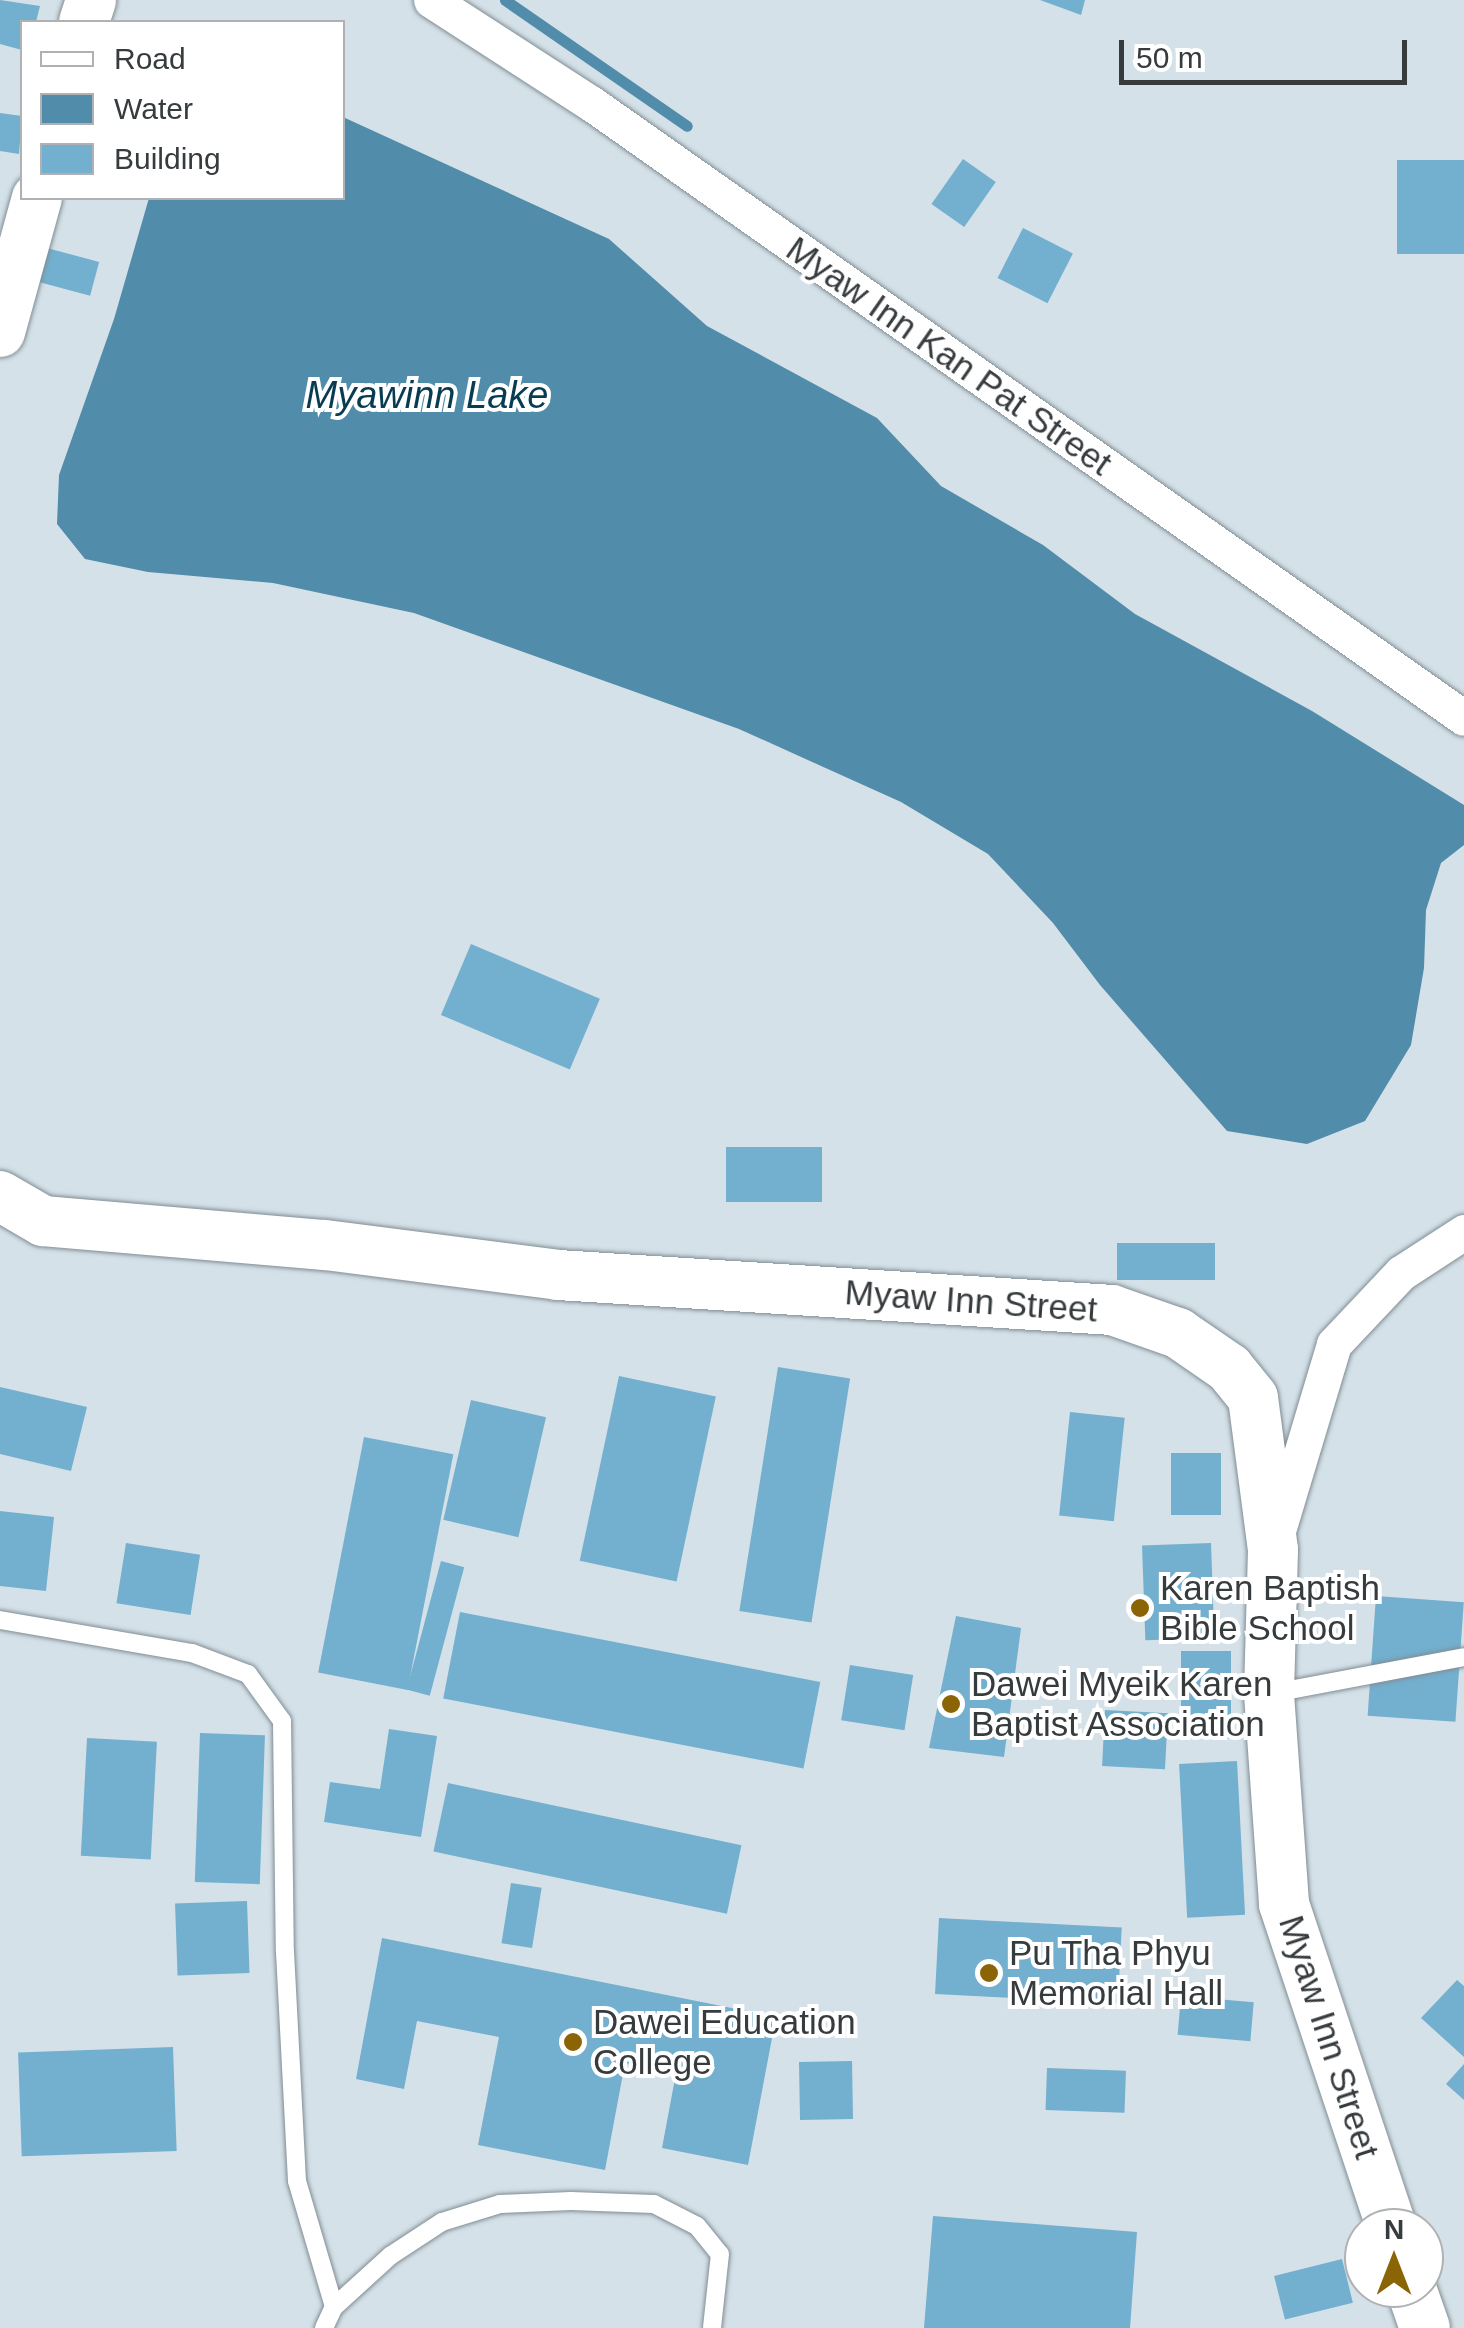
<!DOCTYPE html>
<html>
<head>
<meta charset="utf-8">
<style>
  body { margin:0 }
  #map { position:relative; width:1464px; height:2328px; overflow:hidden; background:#d4e1e8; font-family:Helvetica,sans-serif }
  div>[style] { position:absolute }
  .water>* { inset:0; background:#518caa }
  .stream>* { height:11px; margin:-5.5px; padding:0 5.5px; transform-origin:5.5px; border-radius:5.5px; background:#518caa }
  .building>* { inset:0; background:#73afce; transform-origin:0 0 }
  .roads { filter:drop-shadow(0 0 2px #818d94) drop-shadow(0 0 2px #818d94) }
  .lane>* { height:18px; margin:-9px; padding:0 9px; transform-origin:9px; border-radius:9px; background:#fff }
  .street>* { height:35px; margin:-17.5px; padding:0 17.5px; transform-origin:17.5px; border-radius:17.5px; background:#fff }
  .secondary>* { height:50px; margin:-25px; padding:0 25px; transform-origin:25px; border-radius:25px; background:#fff }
  .dots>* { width:28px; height:28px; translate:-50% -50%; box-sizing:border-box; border:5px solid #fff; border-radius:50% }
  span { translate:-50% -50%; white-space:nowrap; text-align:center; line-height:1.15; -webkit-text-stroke:8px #fff; paint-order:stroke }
  .street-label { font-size:35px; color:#363b3e }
  .poi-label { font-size:35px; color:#363b3e }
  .left { translate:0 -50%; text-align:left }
  .water-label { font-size:38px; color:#073c52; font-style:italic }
  .legend { position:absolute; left:20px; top:20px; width:325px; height:180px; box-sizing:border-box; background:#fff; border:2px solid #afb1b2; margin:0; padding:12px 18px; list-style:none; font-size:30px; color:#363b3e }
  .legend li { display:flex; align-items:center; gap:20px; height:50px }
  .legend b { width:50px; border:2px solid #afb1b2 }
  .north { position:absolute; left:1344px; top:2208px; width:100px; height:100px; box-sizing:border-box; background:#fff; border:2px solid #afb1b2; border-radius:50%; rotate:0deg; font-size:28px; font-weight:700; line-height:40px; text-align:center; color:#363b3e }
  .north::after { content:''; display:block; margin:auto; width:35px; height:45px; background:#8b6505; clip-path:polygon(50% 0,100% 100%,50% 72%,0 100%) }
  .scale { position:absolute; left:1119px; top:40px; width:288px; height:45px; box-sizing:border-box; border:5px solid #363b3e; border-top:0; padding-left:12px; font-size:30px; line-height:35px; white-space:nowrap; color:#363b3e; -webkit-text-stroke:8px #fff; paint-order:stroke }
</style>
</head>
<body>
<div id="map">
  <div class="water">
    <i style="clip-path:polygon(343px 117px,609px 239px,707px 326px,877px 418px,941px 486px,1043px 545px,1135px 614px,1312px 711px,1464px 805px,1464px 845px,1441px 863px,1426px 910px,1424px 968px,1411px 1045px,1365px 1121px,1307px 1144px,1227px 1131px,1100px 985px,1053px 923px,988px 854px,901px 802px,739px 729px,414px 613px,273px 583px,148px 572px,85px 559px,57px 524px,59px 475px,114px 319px,149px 198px,342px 198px)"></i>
  </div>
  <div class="stream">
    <i style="left:505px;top:0;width:221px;rotate:34.7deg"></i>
  </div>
  <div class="building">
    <i style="clip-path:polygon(0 0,40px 6px,36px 22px,22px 22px,22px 50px,0 44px)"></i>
    <i style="clip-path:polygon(1040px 0,1085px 0,1081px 15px)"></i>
    <i style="clip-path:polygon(0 113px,22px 116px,19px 154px,0 151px)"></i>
    <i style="left:963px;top:159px;width:40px;height:55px;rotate:35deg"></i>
    <i style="left:1464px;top:160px;width:94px;height:67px;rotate:90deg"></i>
    <i style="left:1023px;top:228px;width:56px;height:56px;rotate:27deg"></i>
    <i style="left:47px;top:248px;width:54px;height:35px;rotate:15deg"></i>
    <i style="left:471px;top:944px;width:140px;height:77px;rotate:23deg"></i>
    <i style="left:726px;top:1147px;width:96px;height:55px"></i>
    <i style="left:1117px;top:1243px;width:98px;height:37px"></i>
    <i style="left:778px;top:1367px;width:73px;height:247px;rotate:9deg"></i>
    <i style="left:619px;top:1376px;width:99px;height:189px;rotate:12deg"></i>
    <i style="clip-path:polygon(0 1387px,87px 1407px,71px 1471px,0 1454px)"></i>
    <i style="left:471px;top:1400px;width:77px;height:123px;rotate:13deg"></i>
    <i style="left:1070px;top:1412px;width:55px;height:104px;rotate:6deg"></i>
    <i style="left:364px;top:1437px;width:91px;height:240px;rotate:11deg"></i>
    <i style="left:1171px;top:1453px;width:50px;height:62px"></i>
    <i style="clip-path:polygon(0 1511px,54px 1517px,46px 1591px,0 1586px)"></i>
    <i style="left:126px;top:1543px;width:75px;height:61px;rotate:9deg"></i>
    <i style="left:1211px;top:1543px;width:95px;height:69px;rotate:88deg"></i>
    <i style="left:441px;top:1561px;width:24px;height:133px;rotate:15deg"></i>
    <i style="left:1376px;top:1596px;width:88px;height:120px;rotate:4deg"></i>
    <i style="left:460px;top:1612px;width:367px;height:88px;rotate:11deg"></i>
    <i style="clip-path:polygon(956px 1616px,1021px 1628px,1004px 1757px,929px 1748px)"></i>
    <i style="left:1181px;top:1651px;width:50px;height:88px"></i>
    <i style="left:850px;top:1665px;width:64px;height:56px;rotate:9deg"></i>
    <i style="left:1105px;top:1710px;width:63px;height:56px;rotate:3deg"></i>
    <i style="clip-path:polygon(389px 1729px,437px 1736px,421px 1837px,324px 1822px,330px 1782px,380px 1789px)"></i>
    <i style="left:200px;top:1733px;width:65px;height:149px;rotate:2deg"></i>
    <i style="left:87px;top:1738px;width:70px;height:118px;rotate:3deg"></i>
    <i style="left:1237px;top:1761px;width:154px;height:58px;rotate:87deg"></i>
    <i style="left:448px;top:1783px;width:300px;height:70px;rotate:12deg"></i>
    <i style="left:511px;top:1883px;width:31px;height:61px;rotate:9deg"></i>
    <i style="left:247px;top:1901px;width:72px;height:72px;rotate:88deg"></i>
    <i style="left:939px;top:1918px;width:183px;height:76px;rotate:3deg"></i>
    <i style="clip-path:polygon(382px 1938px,776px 2017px,748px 2165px,662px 2148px,676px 2073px,625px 2063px,605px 2170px,478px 2145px,499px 2037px,417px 2021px,404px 2089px,356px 2079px)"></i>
    <i style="clip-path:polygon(1457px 1980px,1464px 1986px,1464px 2057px,1421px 2018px)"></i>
    <i style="left:1181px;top:1996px;width:73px;height:39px;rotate:5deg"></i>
    <i style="left:173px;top:2047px;width:104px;height:155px;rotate:88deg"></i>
    <i style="left:852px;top:2061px;width:58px;height:53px;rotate:89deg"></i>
    <i style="clip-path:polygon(1464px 2064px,1464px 2100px,1446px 2084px)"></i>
    <i style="left:1047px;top:2068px;width:79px;height:42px;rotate:2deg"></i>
    <i style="clip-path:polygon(933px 2216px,1137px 2232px,1130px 2328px,924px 2328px)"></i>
    <i style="left:1342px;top:2259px;width:45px;height:70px;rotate:76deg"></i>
  </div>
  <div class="roads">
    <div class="lane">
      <i style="left:0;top:1620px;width:195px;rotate:9.8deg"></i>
      <i style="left:192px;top:1653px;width:60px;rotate:20.6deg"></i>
      <i style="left:248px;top:1674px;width:58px;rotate:54.1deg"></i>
      <i style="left:282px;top:1721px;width:231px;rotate:89.3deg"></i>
      <i style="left:285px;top:1952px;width:229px;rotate:87deg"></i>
      <i style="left:297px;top:2181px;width:131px;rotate:73.6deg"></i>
      <i style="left:1274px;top:1693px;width:193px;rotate:-10.7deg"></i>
      <i style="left:324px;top:2328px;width:23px;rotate:-65deg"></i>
      <i style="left:334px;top:2307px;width:76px;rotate:-42.3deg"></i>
      <i style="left:390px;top:2256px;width:62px;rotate:-33.2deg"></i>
      <i style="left:442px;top:2222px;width:61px;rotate:-17.2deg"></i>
      <i style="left:500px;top:2204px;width:71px;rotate:-2.4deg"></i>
      <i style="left:571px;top:2201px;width:83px;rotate:2.1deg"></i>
      <i style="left:654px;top:2204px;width:48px;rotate:27.1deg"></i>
      <i style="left:697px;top:2226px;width:36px;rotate:51deg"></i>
      <i style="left:720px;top:2254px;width:74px;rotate:96.2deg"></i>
    </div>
    <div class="street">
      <i style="left:431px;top:0;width:192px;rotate:32.9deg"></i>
      <i style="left:592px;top:104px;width:1066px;rotate:35.15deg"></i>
      <i style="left:1277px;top:1534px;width:198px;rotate:-73.3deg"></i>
      <i style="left:1334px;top:1344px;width:98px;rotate:-46.7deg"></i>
      <i style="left:1401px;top:1273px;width:75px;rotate:-33.1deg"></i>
    </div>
    <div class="secondary">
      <i style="left:84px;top:22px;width:23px;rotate:-72deg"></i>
      <i style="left:0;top:332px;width:139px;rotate:-74.6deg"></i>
      <i style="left:0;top:1196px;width:50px;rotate:30.2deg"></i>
      <i style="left:43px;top:1221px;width:283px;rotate:4.9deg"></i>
      <i style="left:325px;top:1245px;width:235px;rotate:7.3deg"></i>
      <i style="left:558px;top:1275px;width:555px;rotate:3.61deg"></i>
      <i style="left:1112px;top:1310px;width:70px;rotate:19.2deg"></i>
      <i style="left:1178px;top:1333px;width:62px;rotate:34.5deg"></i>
      <i style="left:1229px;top:1368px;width:38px;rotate:51deg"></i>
      <i style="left:1253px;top:1398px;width:153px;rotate:82.5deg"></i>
      <i style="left:1273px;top:1550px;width:144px;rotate:91.6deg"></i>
      <i style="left:1269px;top:1694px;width:211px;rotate:85.9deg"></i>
      <i style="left:1284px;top:1904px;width:342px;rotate:71.6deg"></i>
      <i style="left:1411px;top:2288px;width:42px;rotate:70.7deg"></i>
    </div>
  </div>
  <div class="dots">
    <i style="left:1140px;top:1608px;background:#8b6505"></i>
    <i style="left:951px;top:1704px;background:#8b6505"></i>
    <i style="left:989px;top:1973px;background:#8b6505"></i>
    <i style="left:573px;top:2042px;background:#8b6505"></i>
  </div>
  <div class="street-label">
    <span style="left:949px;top:356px;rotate:35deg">Myaw Inn Kan Pat Street</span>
    <span style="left:971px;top:1301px;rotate:4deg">Myaw Inn Street</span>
    <span style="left:1329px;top:2037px;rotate:72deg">Myaw Inn Street</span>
  </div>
  <div class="poi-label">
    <span class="left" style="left:1160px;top:1608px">Karen Baptish<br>Bible School</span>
    <span class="left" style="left:971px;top:1704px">Dawei Myeik Karen<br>Baptist Association</span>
    <span class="left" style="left:1009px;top:1973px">Pu Tha Phyu<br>Memorial Hall</span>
    <span class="left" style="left:593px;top:2042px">Dawei Education<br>College</span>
  </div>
  <div class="water-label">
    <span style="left:427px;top:396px">Myawinn Lake</span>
  </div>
  <ul class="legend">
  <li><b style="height:12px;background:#fff"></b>Road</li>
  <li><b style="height:28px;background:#518caa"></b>Water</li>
  <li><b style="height:28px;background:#73afce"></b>Building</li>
  </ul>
  <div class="north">N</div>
  <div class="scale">50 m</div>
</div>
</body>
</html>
